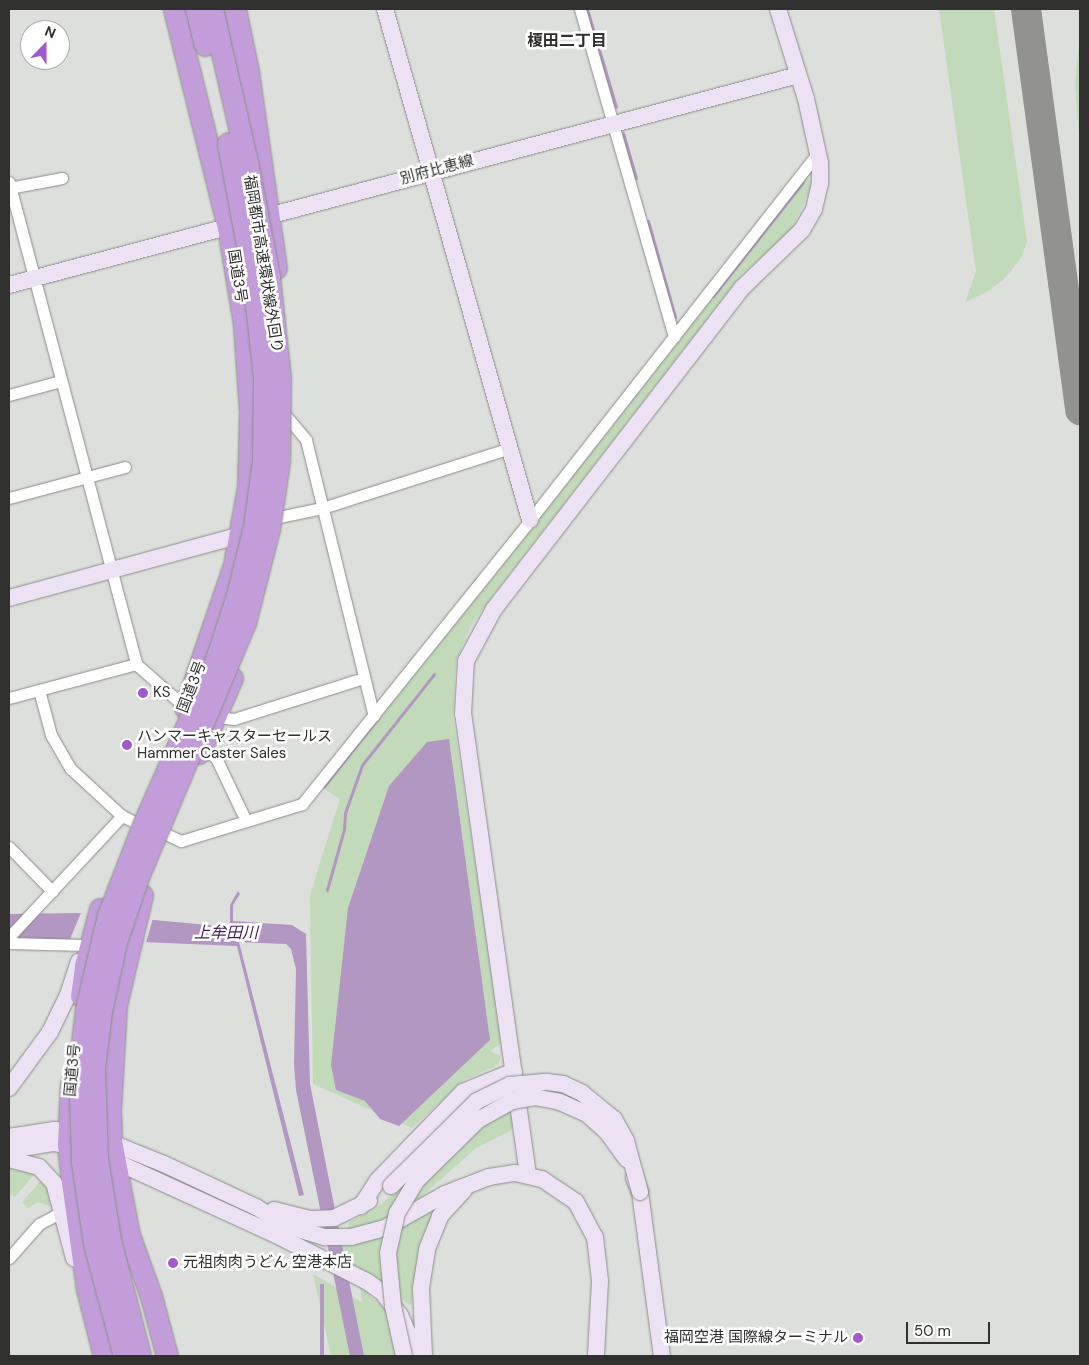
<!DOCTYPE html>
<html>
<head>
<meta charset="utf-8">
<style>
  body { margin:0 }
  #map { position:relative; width:1089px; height:1365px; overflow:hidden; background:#dddfdc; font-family:"DM Sans","Noto Sans JP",sans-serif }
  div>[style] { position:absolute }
  .green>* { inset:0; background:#c2d9ba }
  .water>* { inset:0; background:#b297c3; transform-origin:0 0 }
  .pier>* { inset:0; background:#dddfdc }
  .stream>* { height:3px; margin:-1.5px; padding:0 1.5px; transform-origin:1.5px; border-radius:1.5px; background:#b297c3 }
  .taxiway>* { height:30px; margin:-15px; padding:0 15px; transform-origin:15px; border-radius:15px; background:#929290 }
  .roads { filter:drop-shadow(0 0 1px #8b8d8a) drop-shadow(0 0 1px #8b8d8a) }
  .street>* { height:11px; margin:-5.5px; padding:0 5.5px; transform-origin:5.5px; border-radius:5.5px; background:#fff }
  .secondary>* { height:16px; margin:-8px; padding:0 8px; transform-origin:8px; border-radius:8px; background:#ede2f4 }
  .highway>* { height:21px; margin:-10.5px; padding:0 10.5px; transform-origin:10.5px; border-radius:10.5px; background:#c39dda }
  .bridges { filter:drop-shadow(0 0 1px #8b8d8a) drop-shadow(0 0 1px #8b8d8a) }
  .secondary-bridge>* { height:16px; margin:-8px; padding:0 8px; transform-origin:8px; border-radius:8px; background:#ede2f4 }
  .highway-bridge>* { height:21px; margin:-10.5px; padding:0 10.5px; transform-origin:10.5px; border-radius:10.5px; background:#c39dda }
  .dots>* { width:14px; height:14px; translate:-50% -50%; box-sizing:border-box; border:2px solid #fff; border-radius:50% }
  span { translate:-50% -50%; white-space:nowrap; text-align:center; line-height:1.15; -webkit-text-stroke:5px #fff; paint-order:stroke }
  .street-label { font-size:15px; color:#30302f }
  .poi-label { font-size:15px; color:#30302f }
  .left { translate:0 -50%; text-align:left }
  .right { translate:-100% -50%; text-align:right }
  .neighbourhood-label { font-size:16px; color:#30302f; font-weight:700 }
  .water-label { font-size:16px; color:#431f56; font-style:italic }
  .frame { position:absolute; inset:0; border:10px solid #30302f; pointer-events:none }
  .north { position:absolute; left:20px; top:20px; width:50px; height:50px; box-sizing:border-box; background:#fff; border:1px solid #acacac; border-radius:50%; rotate:22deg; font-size:14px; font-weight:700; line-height:20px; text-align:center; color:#30302f }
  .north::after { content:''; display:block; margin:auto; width:18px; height:22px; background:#a359cc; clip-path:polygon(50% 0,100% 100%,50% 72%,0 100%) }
  .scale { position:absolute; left:906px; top:1322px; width:84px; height:22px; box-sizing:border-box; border:2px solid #30302f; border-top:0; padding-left:6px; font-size:15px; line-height:18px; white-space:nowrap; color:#30302f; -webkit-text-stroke:4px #fff; paint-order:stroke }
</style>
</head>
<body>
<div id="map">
  <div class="green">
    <i style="clip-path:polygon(939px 9px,994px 9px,1027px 241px,1021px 258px,1004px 279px,987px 292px,965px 302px,976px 272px)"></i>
    <i style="clip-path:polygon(1080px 34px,1080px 147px,1075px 85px)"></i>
    <i style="clip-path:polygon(807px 174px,811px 184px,809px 192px,791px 231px,742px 274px,493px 595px,471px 626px,456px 661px,453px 716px,502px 1043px,490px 1051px,501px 1056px,498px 1065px,464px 1080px,412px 1128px,313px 1084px,310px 895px,340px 799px,321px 787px)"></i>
    <i style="clip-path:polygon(516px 1108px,515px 1124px,510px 1131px,476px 1148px,403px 1213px,418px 1184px,479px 1128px)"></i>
    <i style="clip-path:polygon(9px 1164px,37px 1171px,15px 1197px,9px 1194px)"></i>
    <i style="clip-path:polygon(44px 1177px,55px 1208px,38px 1202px,28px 1208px,22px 1202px)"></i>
    <i style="clip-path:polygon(403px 1186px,385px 1223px,348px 1229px,349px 1222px,376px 1208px)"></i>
    <i style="clip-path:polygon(438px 1203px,421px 1247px,411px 1306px,398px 1296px,395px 1254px,398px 1225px)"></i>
    <i style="clip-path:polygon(384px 1233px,385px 1285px,344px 1261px,341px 1241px)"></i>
    <i style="clip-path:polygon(313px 1274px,362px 1302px,360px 1286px,390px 1314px,399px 1356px,331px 1356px)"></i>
  </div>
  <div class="water">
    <i style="clip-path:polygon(449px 739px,490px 1040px,399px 1126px,380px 1119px,365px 1101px,336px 1090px,331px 1065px,348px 908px,389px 786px,427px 742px)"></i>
    <i style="clip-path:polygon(238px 891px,240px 894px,233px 905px,233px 921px,292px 925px,306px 934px,310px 1084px,364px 1356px,350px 1356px,296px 1090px,294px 1064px,296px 969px,291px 949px,286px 944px,239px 942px,304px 1195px,299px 1196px,237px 946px,70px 939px,9px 940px,9px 914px,78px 913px,230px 927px,230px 905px)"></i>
    <i style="left:320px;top:1284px;width:4px;height:74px"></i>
  </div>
  <div class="pier">
    <i style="clip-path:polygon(81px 913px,100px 914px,153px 918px,146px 943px,70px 939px)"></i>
  </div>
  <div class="stream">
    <i style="left:587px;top:9px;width:102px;rotate:73.5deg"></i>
    <i style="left:623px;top:133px;width:47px;rotate:73.9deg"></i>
    <i style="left:648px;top:221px;width:100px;rotate:74.3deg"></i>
    <i style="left:713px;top:296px;width:145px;rotate:-51.7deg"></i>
    <i style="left:324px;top:786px;width:87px;rotate:-51.5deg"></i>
    <i style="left:327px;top:890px;width:63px;rotate:-74.4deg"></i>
    <i style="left:344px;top:829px;width:16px;rotate:-86deg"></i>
    <i style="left:345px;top:813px;width:51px;rotate:-70.5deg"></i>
    <i style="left:362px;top:765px;width:116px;rotate:-51.6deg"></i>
  </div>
  <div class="taxiway">
    <i style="left:1026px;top:9px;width:405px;rotate:82.3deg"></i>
  </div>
  <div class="roads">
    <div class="street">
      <i style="left:580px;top:9px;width:341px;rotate:74deg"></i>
      <i style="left:9px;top:182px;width:498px;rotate:75.2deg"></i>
      <i style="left:9px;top:188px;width:54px;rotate:-10.7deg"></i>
      <i style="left:9px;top:395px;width:54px;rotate:-15.1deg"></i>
      <i style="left:287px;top:417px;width:30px;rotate:50deg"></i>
      <i style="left:306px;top:440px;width:284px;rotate:76.2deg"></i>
      <i style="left:9px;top:498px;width:120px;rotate:-15deg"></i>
      <i style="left:279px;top:517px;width:44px;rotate:-11.8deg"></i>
      <i style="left:322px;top:508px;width:197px;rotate:-17.7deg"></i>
      <i style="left:39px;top:690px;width:47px;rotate:75.1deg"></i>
      <i style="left:51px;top:735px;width:39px;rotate:60deg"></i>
      <i style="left:71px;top:769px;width:69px;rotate:42.7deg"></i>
      <i style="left:122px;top:816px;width:14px;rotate:25deg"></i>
      <i style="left:9px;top:698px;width:131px;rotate:-15deg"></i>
      <i style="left:136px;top:664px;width:65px;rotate:41.3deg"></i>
      <i style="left:218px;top:717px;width:16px;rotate:7deg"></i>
      <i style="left:234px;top:719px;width:135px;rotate:-17.6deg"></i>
      <i style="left:203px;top:747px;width:17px;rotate:40deg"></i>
      <i style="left:216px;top:758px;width:70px;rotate:64.5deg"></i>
      <i style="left:166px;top:834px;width:17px;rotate:25deg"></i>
      <i style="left:181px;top:841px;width:127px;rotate:-17deg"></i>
      <i style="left:302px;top:804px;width:364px;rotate:-51.2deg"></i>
      <i style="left:530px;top:520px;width:467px;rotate:-51.9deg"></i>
      <i style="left:9px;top:847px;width:62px;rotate:45.7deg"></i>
      <i style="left:9px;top:937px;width:166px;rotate:-47deg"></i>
      <i style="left:9px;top:943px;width:75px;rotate:1.5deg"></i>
      <i style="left:9px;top:1258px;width:45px;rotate:-48.6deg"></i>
      <i style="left:39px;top:1224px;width:27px;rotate:-28deg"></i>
    </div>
    <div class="secondary">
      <i style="left:385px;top:9px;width:531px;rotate:74.16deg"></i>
      <i style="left:9px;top:285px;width:816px;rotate:-14.9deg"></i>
      <i style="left:9px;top:598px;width:240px;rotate:-15.2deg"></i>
      <i style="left:9px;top:1088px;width:69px;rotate:-53.8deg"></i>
      <i style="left:50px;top:1032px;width:41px;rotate:-64.1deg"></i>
      <i style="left:68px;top:995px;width:35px;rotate:-72deg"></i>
      <i style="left:9px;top:1137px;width:46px;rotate:-8.8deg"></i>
      <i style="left:54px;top:1130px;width:24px;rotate:5deg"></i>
      <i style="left:102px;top:1139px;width:67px;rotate:22deg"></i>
      <i style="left:164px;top:1164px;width:102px;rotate:25.1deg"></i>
      <i style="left:256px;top:1207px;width:37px;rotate:31deg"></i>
      <i style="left:288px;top:1226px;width:39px;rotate:17deg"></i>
      <i style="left:325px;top:1237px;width:26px"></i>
      <i style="left:351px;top:1237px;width:35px;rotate:-15deg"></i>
      <i style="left:385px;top:1228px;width:69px;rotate:-29.5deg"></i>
      <i style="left:445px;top:1194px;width:47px;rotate:-21.1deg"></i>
      <i style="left:489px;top:1177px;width:26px;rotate:-9deg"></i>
      <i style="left:515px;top:1173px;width:28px;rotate:13deg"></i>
      <i style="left:542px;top:1179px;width:41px;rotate:34.1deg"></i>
      <i style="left:576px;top:1202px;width:40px;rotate:62deg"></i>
      <i style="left:595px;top:1237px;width:44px;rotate:83.5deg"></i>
      <i style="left:600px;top:1281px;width:75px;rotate:93.1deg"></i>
      <i style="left:9px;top:1150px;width:46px;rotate:-8.8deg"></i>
      <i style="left:54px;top:1143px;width:24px;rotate:9deg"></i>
      <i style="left:108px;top:1158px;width:185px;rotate:24.6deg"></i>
      <i style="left:276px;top:1235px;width:103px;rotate:27.1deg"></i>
      <i style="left:368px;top:1282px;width:17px;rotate:36deg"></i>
      <i style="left:382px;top:1292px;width:29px;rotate:52deg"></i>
      <i style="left:400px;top:1315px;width:45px;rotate:66.3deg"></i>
      <i style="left:9px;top:1159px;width:31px;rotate:15deg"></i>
      <i style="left:39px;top:1167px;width:22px;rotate:47deg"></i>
      <i style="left:54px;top:1183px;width:78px;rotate:75.1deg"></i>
      <i style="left:528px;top:1175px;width:466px;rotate:-98deg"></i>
      <i style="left:463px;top:714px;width:53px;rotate:-86.8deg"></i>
      <i style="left:466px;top:661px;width:59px;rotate:-61.7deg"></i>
      <i style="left:494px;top:609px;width:406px;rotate:-52.3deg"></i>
      <i style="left:742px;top:288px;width:83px;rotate:-44deg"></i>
      <i style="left:802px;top:230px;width:24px;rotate:-60deg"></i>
      <i style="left:814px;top:209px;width:26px;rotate:-77deg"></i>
      <i style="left:820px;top:184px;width:21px;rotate:-90deg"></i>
      <i style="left:820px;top:163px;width:66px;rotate:-102.3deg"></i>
      <i style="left:806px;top:99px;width:94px;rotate:-107.3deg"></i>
      <i style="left:634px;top:1178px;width:15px;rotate:67deg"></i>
      <i style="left:640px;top:1192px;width:165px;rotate:82.4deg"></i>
      <i style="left:361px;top:1206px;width:30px;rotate:-57deg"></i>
      <i style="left:377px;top:1181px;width:124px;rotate:-46deg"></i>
      <i style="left:463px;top:1092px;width:55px;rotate:-22.4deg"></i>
      <i style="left:274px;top:1210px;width:36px;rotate:14deg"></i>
      <i style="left:309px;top:1219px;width:25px;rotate:-2deg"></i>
      <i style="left:334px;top:1218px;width:39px;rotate:-26deg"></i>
      <i style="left:424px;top:1355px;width:67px;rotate:-92.6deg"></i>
      <i style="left:421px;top:1288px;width:39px;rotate:-81deg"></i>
      <i style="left:427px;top:1249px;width:35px;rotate:-68deg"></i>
      <i style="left:440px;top:1216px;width:35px;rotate:-47deg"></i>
    </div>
    <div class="highway">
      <i style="left:174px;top:9px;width:225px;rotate:76.1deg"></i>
      <i style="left:228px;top:227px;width:98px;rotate:80.6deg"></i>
      <i style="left:244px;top:324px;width:89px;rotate:86.1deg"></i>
      <i style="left:250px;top:413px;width:74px;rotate:91.5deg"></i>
      <i style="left:248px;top:487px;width:79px;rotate:100.2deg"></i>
      <i style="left:234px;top:565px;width:151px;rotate:108.9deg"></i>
      <i style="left:235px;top:9px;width:64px;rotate:78.3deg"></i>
      <i style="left:248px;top:72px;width:198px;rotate:81.9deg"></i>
      <i style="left:199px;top:753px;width:82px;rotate:-66.3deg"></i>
      <i style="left:142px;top:895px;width:113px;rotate:103.3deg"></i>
      <i style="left:116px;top:1005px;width:104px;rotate:93.3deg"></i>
      <i style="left:110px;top:1109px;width:32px;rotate:88deg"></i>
      <i style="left:111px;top:1141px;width:96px;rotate:79.2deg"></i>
      <i style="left:129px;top:1235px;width:65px;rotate:70.2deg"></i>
      <i style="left:151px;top:1296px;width:62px;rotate:75.1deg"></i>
      <i style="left:81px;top:996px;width:30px;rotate:-82deg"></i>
      <i style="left:85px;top:966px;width:59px;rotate:-75.3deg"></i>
      <i style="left:71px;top:1084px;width:60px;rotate:92.9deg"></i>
      <i style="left:68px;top:1144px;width:38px;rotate:84deg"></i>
      <i style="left:72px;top:1182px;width:108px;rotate:82deg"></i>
      <i style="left:87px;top:1289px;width:69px;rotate:75.8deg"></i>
    </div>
  </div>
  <div class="bridges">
    <div class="secondary-bridge">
      <i style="left:391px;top:1186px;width:121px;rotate:-44.7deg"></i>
      <i style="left:477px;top:1101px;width:37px;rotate:-26deg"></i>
      <i style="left:510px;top:1085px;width:37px;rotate:-5deg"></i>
      <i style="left:547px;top:1082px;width:16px;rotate:7deg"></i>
      <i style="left:563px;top:1084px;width:21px;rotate:25deg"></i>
      <i style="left:582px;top:1093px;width:41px;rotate:39.1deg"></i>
      <i style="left:614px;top:1119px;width:25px;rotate:61deg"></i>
      <i style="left:626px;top:1141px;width:53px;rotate:74.6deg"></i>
      <i style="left:404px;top:1356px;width:51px;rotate:-102.4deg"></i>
      <i style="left:393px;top:1306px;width:53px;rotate:-95.4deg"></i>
      <i style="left:388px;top:1253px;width:41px;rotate:-77.3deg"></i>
      <i style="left:397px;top:1213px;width:39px;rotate:-59deg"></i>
      <i style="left:417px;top:1180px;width:86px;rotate:-44.5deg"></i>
      <i style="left:478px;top:1120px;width:39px;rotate:-29deg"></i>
      <i style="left:512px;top:1101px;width:23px;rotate:-10deg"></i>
      <i style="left:535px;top:1097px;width:25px;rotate:11deg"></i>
      <i style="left:560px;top:1102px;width:30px;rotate:24deg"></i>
      <i style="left:587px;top:1114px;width:27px;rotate:42deg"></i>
      <i style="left:607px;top:1132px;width:34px;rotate:54deg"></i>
    </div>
    <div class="highway-bridge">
      <i style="left:196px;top:9px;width:37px;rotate:76deg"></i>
      <i style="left:124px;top:1356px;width:117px;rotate:-104.9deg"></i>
      <i style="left:94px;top:1243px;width:82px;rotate:-98.4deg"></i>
      <i style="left:82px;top:1162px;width:95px;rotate:-91.8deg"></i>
      <i style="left:79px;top:1067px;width:58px;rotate:-83.1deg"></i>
      <i style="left:86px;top:1009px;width:97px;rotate:-76.8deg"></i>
      <i style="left:108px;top:915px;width:97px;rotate:-68.7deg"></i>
      <i style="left:143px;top:825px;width:187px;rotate:-66.3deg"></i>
      <i style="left:218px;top:654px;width:62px;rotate:-72.1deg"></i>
      <i style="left:237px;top:595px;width:70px;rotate:-76deg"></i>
      <i style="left:254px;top:527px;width:68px;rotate:-82.3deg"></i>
      <i style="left:263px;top:460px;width:83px;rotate:-89.3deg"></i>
      <i style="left:264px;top:377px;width:101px;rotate:-96.3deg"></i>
      <i style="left:253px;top:277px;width:136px;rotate:-100.6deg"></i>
      <i style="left:140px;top:1356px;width:120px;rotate:-104.5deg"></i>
      <i style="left:110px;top:1240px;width:82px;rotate:-99.1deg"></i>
      <i style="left:97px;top:1159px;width:91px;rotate:-91.9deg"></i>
      <i style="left:94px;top:1068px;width:57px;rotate:-83deg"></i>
      <i style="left:101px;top:1011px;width:71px;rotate:-77.7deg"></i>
      <i style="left:116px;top:942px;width:69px;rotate:-71.3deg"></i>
      <i style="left:138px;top:877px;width:276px;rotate:-67.2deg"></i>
      <i style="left:245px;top:623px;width:97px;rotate:-75.7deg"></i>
      <i style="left:269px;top:529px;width:69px;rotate:-81.6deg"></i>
      <i style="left:279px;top:461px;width:83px;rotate:-89.3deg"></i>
      <i style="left:280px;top:378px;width:103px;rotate:-96.2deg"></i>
      <i style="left:269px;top:276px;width:116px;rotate:-100.9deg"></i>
      <i style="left:247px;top:162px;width:157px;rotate:-102.9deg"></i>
    </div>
  </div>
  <div class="dots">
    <i style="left:143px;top:693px;background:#a359cc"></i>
    <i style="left:127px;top:745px;background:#a359cc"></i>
    <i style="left:173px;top:1263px;background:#a359cc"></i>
    <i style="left:858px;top:1338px;background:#a359cc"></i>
  </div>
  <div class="street-label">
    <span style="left:437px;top:170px;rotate:-15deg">別府比恵線</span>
    <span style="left:263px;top:264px;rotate:81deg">福岡都市高速環状線外回り</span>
    <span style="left:237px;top:276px;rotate:81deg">国道3号</span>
    <span style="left:192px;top:687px;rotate:-69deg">国道3号</span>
    <span style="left:73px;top:1070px;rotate:-85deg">国道3号</span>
  </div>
  <div class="poi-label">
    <span class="left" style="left:153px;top:693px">KS</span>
    <span class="left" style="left:137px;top:745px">ハンマーキャスターセールス<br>Hammer Caster Sales</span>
    <span class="left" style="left:183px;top:1263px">元祖肉肉うどん 空港本店</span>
    <span class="right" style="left:848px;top:1338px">福岡空港 国際線ターミナル</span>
  </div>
  <div class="neighbourhood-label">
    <span style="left:567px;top:41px">榎田二丁目</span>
  </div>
  <div class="water-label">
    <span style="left:226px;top:933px">上牟田川</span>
  </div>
  <div class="frame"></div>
  <div class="north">N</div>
  <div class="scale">50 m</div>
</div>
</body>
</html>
